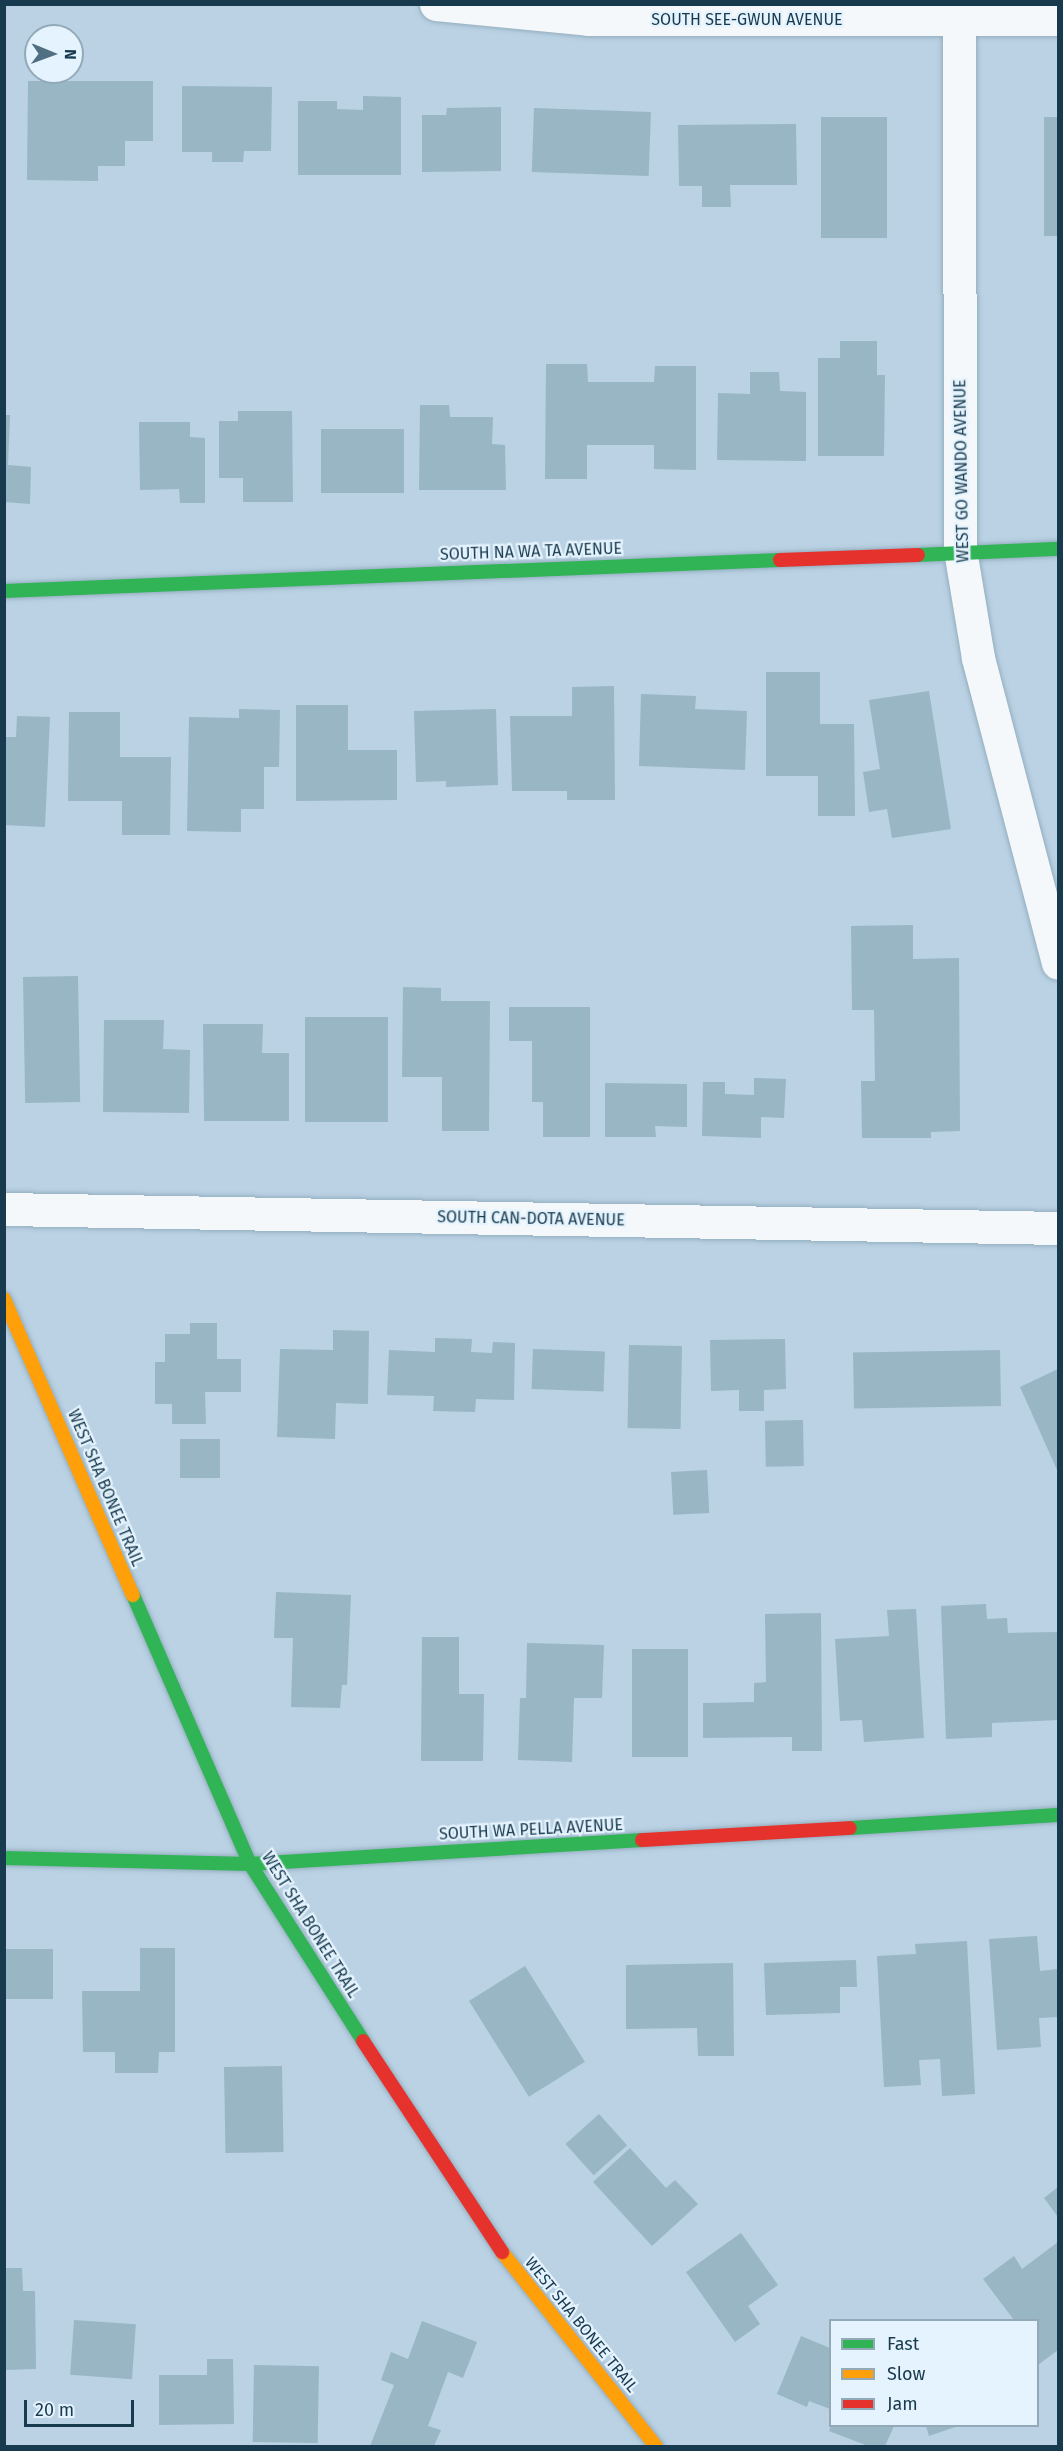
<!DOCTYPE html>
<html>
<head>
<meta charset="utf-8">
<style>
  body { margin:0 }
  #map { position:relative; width:1063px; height:2451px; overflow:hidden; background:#bad2e4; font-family:"Fira Sans",sans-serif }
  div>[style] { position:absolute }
  .building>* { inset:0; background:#98b6c4; transform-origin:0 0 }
  .roads { filter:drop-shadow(0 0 2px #94aebf) drop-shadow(0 0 2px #94aebf) }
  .street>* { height:33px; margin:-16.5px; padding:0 16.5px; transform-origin:16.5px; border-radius:16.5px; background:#f5f8fb }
  .fast>* { height:14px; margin:-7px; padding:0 7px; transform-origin:7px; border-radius:7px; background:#30b455 }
  .slow>* { height:14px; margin:-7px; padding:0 7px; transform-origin:7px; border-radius:7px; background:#ff9f0a }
  .jam>* { height:14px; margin:-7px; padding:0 7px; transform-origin:7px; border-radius:7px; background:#e5322d }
  span { translate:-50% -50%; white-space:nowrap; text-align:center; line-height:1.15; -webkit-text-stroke:4.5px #e4f3fd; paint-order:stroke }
  .street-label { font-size:16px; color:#183a4e }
  .frame { position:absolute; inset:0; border:6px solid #183a4e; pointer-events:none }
  .legend { position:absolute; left:829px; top:2319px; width:210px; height:108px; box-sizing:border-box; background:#e4f3fd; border:2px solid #92a9b7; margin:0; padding:8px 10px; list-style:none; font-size:18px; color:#183a4e }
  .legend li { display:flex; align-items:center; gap:12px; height:30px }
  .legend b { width:30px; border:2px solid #92a9b7 }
  .north { position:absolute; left:24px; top:24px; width:60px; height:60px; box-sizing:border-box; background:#e4f3fd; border:2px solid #92a9b7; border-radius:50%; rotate:91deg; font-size:16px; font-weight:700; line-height:24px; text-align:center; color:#183a4e }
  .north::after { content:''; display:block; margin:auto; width:21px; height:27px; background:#516f82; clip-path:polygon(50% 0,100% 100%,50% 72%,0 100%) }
  .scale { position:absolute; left:24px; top:2400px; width:110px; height:27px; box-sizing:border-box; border:3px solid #183a4e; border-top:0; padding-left:8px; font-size:18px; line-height:21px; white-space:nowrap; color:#183a4e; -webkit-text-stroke:4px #e4f3fd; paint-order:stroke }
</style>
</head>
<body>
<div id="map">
  <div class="building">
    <i style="clip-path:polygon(28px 81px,153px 81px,153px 141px,125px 141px,125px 166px,98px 166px,98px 181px,27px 180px)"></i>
    <i style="clip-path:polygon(182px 86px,272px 87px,271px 151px,244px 151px,243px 162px,212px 162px,212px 152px,182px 152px)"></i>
    <i style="clip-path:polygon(363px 96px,401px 97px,401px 175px,298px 175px,298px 101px,337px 101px,337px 109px,363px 110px)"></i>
    <i style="clip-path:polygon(501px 107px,501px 171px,422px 172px,422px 115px,446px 115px,447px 108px)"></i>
    <i style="left:534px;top:108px;width:117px;height:64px;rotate:2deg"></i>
    <i style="left:821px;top:117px;width:66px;height:121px"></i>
    <i style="left:1044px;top:117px;width:14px;height:119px"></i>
    <i style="clip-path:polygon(796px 124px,797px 185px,730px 185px,731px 207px,702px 207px,702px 186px,679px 186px,678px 125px)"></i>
    <i style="clip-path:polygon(840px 341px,877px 341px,877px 375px,885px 375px,884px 456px,818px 456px,818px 358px,840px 358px)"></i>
    <i style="clip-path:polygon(546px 364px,587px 364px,588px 382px,654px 382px,655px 366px,696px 366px,696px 470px,654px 469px,654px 445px,587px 445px,587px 479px,545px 479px)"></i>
    <i style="clip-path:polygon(750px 372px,779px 372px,780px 391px,806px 392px,806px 461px,717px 460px,718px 393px,750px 394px)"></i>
    <i style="clip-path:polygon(420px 405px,449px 405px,450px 417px,493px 417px,492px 444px,505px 445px,506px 490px,419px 490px)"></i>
    <i style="clip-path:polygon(238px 411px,292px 411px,293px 502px,243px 502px,243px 478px,219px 478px,219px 421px,238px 421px)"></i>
    <i style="clip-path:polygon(4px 415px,10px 415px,8px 465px,31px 467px,30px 504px,4px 502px)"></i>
    <i style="clip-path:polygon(139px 422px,190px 422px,190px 437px,205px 438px,205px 503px,180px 503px,179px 489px,140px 490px)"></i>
    <i style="left:404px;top:429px;width:64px;height:83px;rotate:90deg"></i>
    <i style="clip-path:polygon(766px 672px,820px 672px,820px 724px,854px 724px,855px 816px,818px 816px,818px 776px,766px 776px)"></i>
    <i style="clip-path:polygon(614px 686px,615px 800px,567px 800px,567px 791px,512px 791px,510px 716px,572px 716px,572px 687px)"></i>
    <i style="clip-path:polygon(929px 691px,951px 829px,892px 838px,887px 809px,869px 812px,863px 772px,880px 769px,869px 700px)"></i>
    <i style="clip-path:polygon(641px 694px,696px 696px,695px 709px,747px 711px,745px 770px,639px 766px)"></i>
    <i style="clip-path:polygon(296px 705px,348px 705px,348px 750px,397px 750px,397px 800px,296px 801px)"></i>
    <i style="clip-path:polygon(239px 709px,280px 710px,279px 767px,264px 767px,264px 809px,241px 809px,241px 832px,187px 831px,189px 717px,239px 718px)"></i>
    <i style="clip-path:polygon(496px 709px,498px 785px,446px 787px,446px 781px,416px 782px,414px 711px)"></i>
    <i style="clip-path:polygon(69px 712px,120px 712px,120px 757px,171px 757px,170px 835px,122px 835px,122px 801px,68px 801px)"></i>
    <i style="clip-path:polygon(17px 716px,50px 717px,45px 827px,4px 825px,4px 737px,16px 737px)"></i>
    <i style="clip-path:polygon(913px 925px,913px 959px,959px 958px,960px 1131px,931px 1132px,931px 1138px,862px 1138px,861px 1081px,875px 1081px,874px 1010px,852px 1010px,851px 926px)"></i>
    <i style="left:78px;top:976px;width:126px;height:55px;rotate:89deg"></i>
    <i style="clip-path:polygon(403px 987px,441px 988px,441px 1001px,490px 1001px,489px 1131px,442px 1131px,442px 1077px,402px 1077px)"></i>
    <i style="clip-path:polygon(509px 1007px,590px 1007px,590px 1137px,543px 1137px,543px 1102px,532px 1102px,532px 1041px,509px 1041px)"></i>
    <i style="left:388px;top:1017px;width:105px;height:83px;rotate:90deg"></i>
    <i style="clip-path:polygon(104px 1020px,164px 1020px,163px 1049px,190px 1050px,189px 1113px,103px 1112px)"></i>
    <i style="clip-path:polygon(203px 1024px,263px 1024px,262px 1053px,289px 1053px,289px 1121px,204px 1121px)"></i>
    <i style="clip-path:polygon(754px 1078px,786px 1079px,784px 1118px,761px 1117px,761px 1138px,702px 1136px,703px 1082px,725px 1082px,725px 1094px,754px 1095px)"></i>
    <i style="clip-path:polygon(605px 1083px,687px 1084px,687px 1127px,655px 1126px,656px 1137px,605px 1137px)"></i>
    <i style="clip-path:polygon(190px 1323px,217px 1323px,217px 1359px,241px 1359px,241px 1392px,205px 1392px,206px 1424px,172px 1424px,172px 1404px,155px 1404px,155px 1362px,165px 1362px,165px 1334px,190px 1334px)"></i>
    <i style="clip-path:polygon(333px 1330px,369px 1331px,368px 1404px,336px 1403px,335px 1439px,277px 1437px,280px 1349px,333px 1350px)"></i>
    <i style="clip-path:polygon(435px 1338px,472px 1339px,471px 1352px,492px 1353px,493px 1342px,515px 1343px,514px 1400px,476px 1399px,475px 1412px,433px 1411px,434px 1396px,387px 1395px,389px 1350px,435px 1352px)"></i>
    <i style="clip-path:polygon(785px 1339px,786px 1389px,764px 1390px,764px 1411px,739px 1411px,739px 1390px,711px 1391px,710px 1340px)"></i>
    <i style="left:629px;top:1345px;width:53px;height:83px;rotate:1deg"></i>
    <i style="left:533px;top:1349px;width:72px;height:40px;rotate:2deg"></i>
    <i style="left:1000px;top:1350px;width:56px;height:147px;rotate:89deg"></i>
    <i style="clip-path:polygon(1058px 1369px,1058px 1472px,1020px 1387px)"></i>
    <i style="left:803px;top:1420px;width:46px;height:38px;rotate:89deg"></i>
    <i style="left:180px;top:1439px;width:40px;height:39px"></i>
    <i style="left:707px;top:1470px;width:43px;height:36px;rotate:87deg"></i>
    <i style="clip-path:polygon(276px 1592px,351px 1595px,347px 1685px,342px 1685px,340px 1708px,291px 1707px,293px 1638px,274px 1638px)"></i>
    <i style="clip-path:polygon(986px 1604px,987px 1619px,1007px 1618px,1008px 1633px,1058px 1632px,1058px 1720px,992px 1723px,992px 1737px,946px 1739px,941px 1606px)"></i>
    <i style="clip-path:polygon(916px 1609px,924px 1738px,864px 1742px,862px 1720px,840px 1721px,835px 1639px,889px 1636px,887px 1610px)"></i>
    <i style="clip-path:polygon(821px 1613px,822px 1751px,792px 1751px,792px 1737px,703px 1738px,703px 1703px,754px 1702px,754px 1683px,766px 1682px,765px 1614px)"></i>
    <i style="clip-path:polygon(422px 1637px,459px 1637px,459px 1694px,484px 1694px,483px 1761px,421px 1761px)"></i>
    <i style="clip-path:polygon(527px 1643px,604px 1645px,602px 1698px,574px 1698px,572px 1762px,518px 1760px,520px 1698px,526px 1698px)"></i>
    <i style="left:632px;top:1649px;width:56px;height:108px"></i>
    <i style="clip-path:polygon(1037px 1936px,1040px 1971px,1058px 1969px,1058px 2017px,1039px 2018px,1041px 2047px,997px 2050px,989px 1939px)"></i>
    <i style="clip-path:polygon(967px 1941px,975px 2094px,942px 2096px,940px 2059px,919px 2060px,921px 2085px,884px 2087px,877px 1956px,916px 1954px,915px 1944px)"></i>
    <i style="clip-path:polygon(140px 1948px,175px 1948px,175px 2052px,159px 2052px,158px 2073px,115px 2073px,115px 2052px,83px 2052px,82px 1991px,140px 1991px)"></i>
    <i style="left:4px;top:1949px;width:49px;height:50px"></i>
    <i style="clip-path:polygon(856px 1960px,857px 1987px,840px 1987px,840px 2013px,766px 2015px,764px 1963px)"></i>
    <i style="clip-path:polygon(733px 1963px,734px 2056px,698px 2056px,697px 2028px,626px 2029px,626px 1965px)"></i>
    <i style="left:525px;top:1966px;width:113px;height:66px;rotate:58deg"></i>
    <i style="left:282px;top:2066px;width:86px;height:58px;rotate:89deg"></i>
    <i style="left:599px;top:2114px;width:42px;height:45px;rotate:48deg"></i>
    <i style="clip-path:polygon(630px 2148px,666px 2188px,675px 2180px,698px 2204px,652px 2246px,593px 2182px)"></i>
    <i style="clip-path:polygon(1058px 2187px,1058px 2217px,1044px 2198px)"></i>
    <i style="clip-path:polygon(741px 2233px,778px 2285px,748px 2306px,760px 2324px,735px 2342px,686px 2272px)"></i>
    <i style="clip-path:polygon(1058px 2242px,1058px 2350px,1038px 2365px,1038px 2320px,1014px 2320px,983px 2279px,1014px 2256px,1022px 2269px)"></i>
    <i style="clip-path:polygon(4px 2268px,22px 2268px,23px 2291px,35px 2291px,36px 2369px,4px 2370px)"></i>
    <i style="left:74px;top:2320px;width:62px;height:55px;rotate:4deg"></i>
    <i style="clip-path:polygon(422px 2321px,477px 2342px,463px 2378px,448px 2372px,428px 2426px,441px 2430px,434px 2446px,370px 2446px,394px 2385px,381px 2380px,391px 2352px,408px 2359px)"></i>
    <i style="clip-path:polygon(801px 2336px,830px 2348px,830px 2409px,809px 2401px,807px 2407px,777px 2394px)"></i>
    <i style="clip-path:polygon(207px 2359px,233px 2359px,234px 2424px,159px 2425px,159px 2375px,207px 2375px)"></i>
    <i style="left:254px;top:2365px;width:65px;height:77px;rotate:1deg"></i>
    <i style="clip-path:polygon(831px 2426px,894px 2426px,885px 2446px,868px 2446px,829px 2431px)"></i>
    <i style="clip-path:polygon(926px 2426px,958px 2426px,929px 2436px)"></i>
  </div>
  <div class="roads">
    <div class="street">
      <i style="left:436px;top:4px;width:153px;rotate:5.6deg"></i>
      <i style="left:588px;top:19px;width:470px"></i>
      <i style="left:959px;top:4px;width:546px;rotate:89.9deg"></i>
      <i style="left:960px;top:550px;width:109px;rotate:80.5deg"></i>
      <i style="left:978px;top:658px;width:315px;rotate:75.3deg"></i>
      <i style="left:4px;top:1209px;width:1054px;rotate:1.03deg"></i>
    </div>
    <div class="fast">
      <i style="left:918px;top:555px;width:140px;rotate:-2.5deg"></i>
      <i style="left:4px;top:591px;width:777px;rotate:-2.29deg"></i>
      <i style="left:133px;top:1595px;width:293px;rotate:66.5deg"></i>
      <i style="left:250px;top:1864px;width:210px;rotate:57.4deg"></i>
      <i style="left:850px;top:1828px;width:208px;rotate:-3.6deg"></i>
      <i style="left:4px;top:1858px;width:246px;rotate:1.4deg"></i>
      <i style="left:250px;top:1864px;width:393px;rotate:-3.5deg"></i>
    </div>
    <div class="slow">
      <i style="left:4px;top:1299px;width:323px;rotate:66.5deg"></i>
      <i style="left:502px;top:2252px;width:248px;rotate:51.6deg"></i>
    </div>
    <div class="jam">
      <i style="left:780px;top:560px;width:138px;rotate:-2.1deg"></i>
      <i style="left:642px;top:1840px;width:208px;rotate:-3.3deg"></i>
      <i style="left:363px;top:2041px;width:253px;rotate:56.6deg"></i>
    </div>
  </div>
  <div class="street-label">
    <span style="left:747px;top:20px">SOUTH SEE-GWUN AVENUE</span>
    <span style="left:962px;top:471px;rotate:-91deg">WEST GO WANDO AVENUE</span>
    <span style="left:531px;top:552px;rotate:-2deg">SOUTH NA WA TA AVENUE</span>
    <span style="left:531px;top:1219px;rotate:1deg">SOUTH CAN-DOTA AVENUE</span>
    <span style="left:105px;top:1488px;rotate:67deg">WEST SHA BONEE TRAIL</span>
    <span style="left:531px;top:1830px;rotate:-3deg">SOUTH WA PELLA AVENUE</span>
    <span style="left:310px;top:1925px;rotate:58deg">WEST SHA BONEE TRAIL</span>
    <span style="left:581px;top:2325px;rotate:51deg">WEST SHA BONEE TRAIL</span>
  </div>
  <div class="frame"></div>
  <ul class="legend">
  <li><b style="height:8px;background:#30b455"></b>Fast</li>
  <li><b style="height:8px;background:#ff9f0a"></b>Slow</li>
  <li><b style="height:8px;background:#e5322d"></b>Jam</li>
  </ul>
  <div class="north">N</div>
  <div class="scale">20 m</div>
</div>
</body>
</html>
